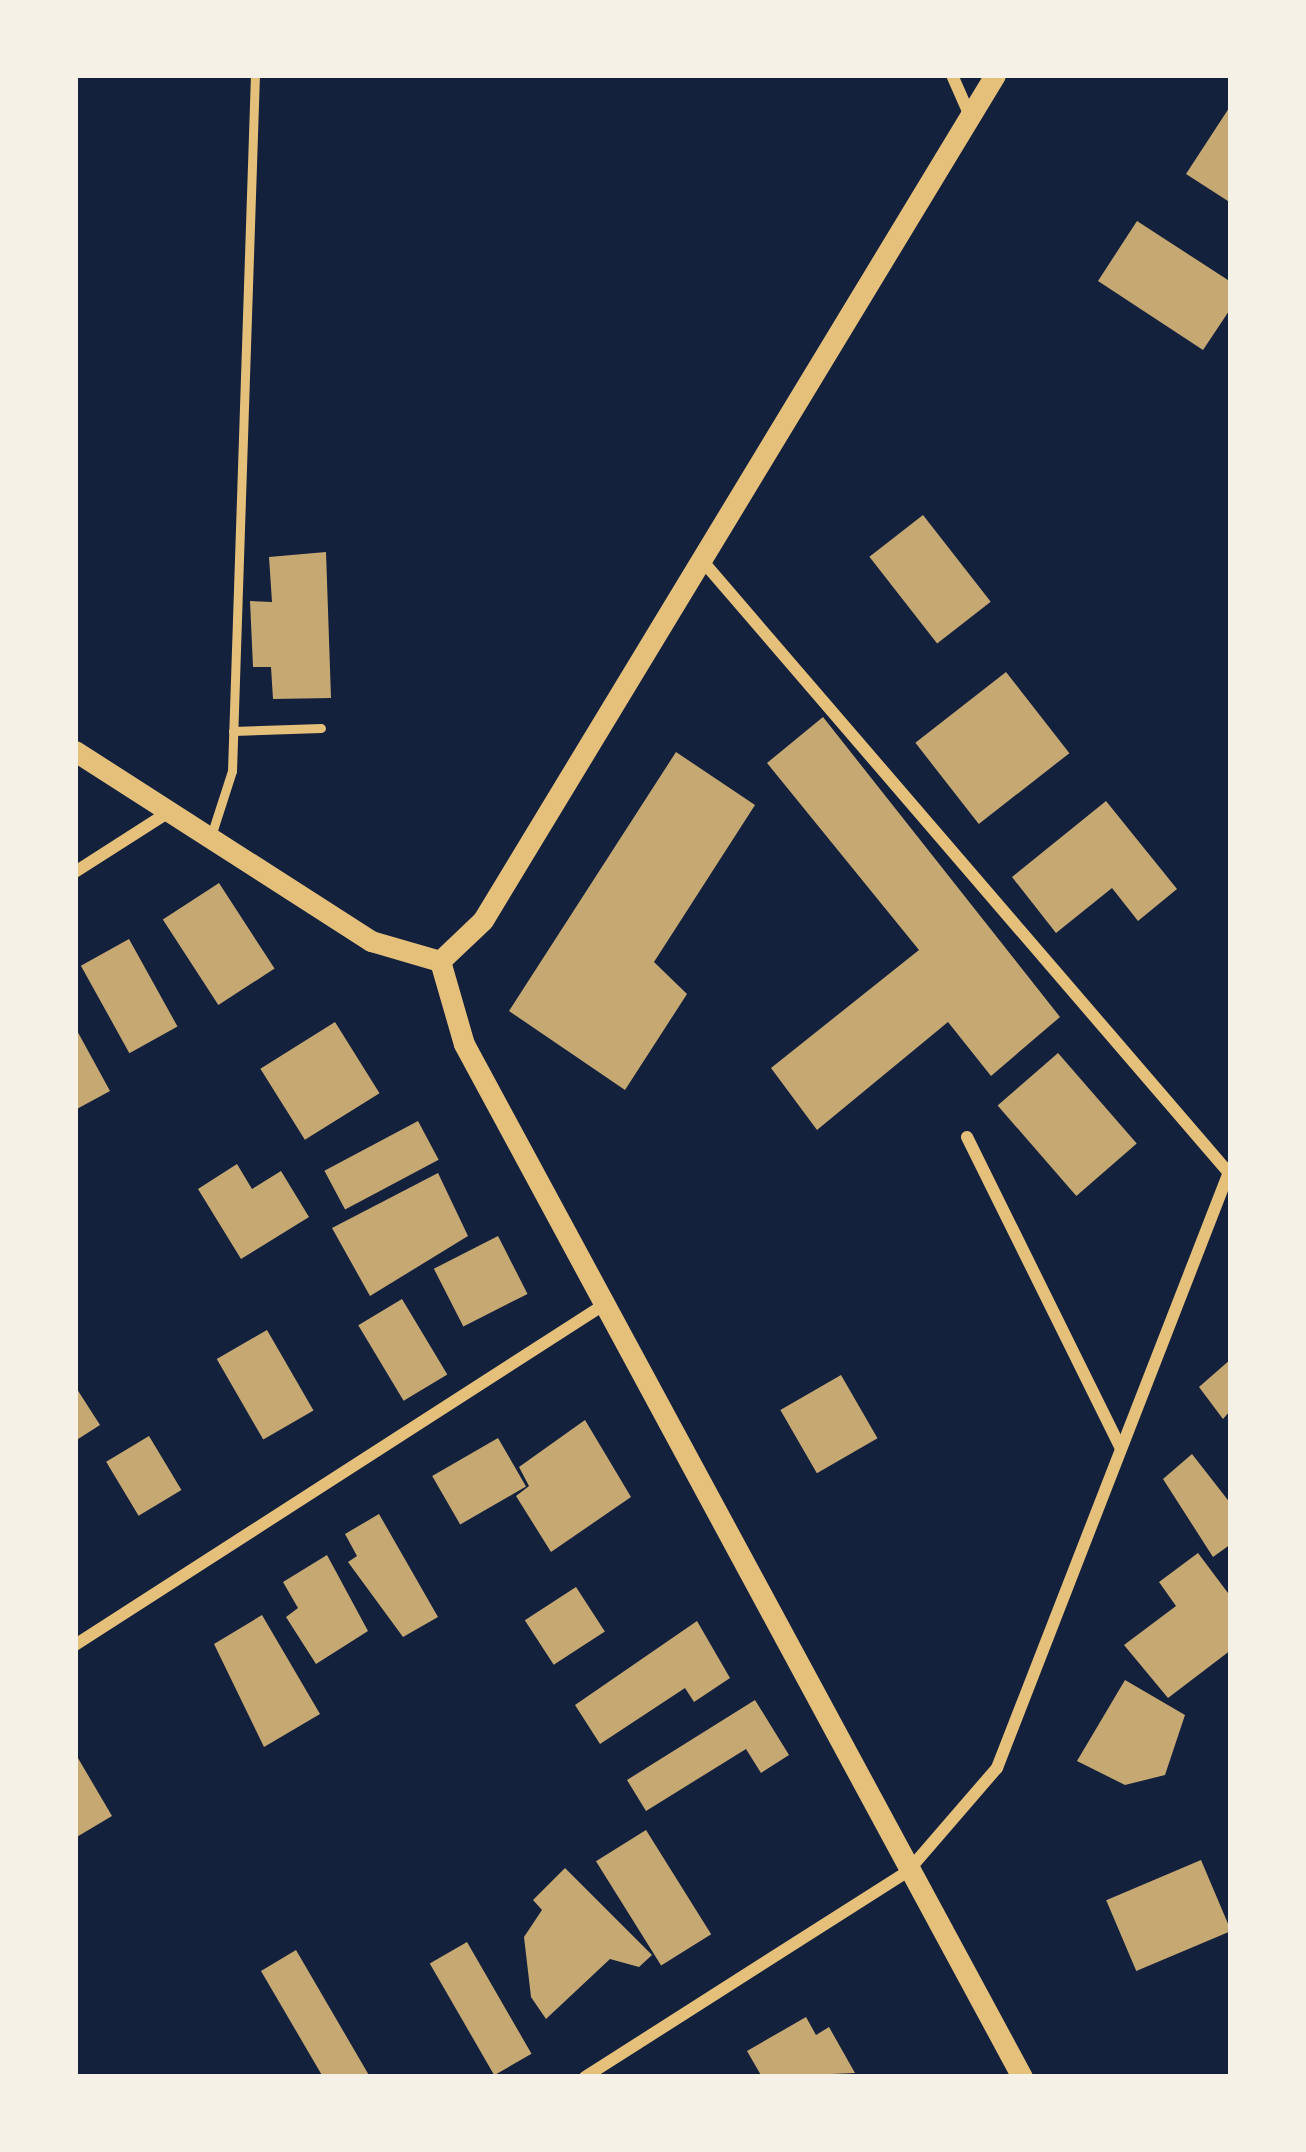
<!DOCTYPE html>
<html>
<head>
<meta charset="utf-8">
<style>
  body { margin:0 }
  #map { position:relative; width:1306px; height:2152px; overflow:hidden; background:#14213d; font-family:"Libre Baskerville",serif }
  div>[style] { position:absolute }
  .building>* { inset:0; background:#c6a872; transform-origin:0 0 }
  .service>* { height:9px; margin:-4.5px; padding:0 4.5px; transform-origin:4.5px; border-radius:4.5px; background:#e5c07b }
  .minor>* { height:12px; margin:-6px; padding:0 6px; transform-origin:6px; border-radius:6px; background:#e5c07b }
  .tertiary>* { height:21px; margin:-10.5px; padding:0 10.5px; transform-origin:10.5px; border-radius:10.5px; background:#e5c07b }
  span { translate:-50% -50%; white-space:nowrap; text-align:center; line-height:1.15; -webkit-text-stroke:12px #f6f1e7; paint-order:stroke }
  .frame { position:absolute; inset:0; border:78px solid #f6f1e7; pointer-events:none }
</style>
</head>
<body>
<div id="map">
  <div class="building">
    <i style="clip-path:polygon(1231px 105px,1231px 203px,1186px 174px)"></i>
    <i style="clip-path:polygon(1137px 221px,1231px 282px,1231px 308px,1203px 350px,1098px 281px)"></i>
    <i style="left:923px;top:515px;width:110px;height:68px;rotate:52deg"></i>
    <i style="clip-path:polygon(326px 552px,331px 698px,273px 699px,271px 667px,253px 667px,250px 601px,272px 602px,269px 557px)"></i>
    <i style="left:1006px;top:672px;width:103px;height:115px;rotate:52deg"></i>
    <i style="clip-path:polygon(823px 717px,1060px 1017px,991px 1076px,948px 1022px,817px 1130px,771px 1068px,919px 950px,767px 763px)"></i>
    <i style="clip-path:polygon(676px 752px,755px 805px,654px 962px,687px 994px,625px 1090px,509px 1011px)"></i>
    <i style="clip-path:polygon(1106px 801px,1177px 889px,1138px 921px,1112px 888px,1056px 933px,1012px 877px)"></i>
    <i style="left:219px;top:883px;width:102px;height:67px;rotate:57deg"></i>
    <i style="left:129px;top:939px;width:100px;height:55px;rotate:61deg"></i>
    <i style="left:335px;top:1022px;width:84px;height:88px;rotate:58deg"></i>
    <i style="clip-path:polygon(75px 1027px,110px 1091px,75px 1110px)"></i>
    <i style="left:1058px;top:1053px;width:120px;height:80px;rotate:49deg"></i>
    <i style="left:418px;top:1121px;width:44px;height:106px;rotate:62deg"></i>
    <i style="clip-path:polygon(237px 1164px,252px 1189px,281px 1171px,309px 1217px,241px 1259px,198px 1189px)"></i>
    <i style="clip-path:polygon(438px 1173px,468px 1236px,370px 1296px,332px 1228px)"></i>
    <i style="left:498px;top:1236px;width:65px;height:72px;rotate:63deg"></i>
    <i style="left:402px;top:1299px;width:88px;height:51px;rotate:59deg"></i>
    <i style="left:267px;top:1330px;width:93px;height:58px;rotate:60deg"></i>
    <i style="clip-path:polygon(1231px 1359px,1231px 1410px,1223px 1419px,1199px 1387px)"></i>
    <i style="left:841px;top:1375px;width:73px;height:70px;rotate:60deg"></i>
    <i style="clip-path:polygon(75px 1386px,100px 1425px,75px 1441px)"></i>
    <i style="clip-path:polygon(585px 1420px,631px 1497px,551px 1552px,516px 1496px,529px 1486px,519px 1467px)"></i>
    <i style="left:149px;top:1436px;width:63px;height:50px;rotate:59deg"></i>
    <i style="left:498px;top:1438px;width:56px;height:76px;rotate:60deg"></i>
    <i style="clip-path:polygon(1192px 1454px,1231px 1504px,1231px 1544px,1213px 1557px,1163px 1479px)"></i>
    <i style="clip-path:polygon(379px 1514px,438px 1617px,403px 1637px,348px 1562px,357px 1556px,345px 1534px)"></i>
    <i style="clip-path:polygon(1198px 1553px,1231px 1597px,1231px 1650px,1168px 1698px,1124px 1645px,1176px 1606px,1159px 1582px)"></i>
    <i style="clip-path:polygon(327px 1555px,368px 1631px,316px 1664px,286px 1617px,298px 1608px,283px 1582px)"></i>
    <i style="left:576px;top:1587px;width:53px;height:61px;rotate:57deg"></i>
    <i style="clip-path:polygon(262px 1615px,320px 1714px,264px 1747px,214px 1644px)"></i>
    <i style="clip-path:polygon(697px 1621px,730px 1678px,694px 1702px,685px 1688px,600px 1744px,575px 1705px)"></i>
    <i style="clip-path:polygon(1125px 1680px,1185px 1715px,1165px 1775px,1125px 1785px,1077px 1761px)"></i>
    <i style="clip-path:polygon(755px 1700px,789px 1755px,761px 1773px,746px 1749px,646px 1811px,627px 1780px)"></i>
    <i style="clip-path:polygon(75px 1753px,112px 1816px,75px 1838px)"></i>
    <i style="left:646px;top:1830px;width:123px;height:59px;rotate:58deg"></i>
    <i style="left:1201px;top:1860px;width:77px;height:103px;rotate:67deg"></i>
    <i style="clip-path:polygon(565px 1868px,652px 1955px,639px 1967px,610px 1959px,546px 2019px,531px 1997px,524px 1937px,542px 1910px,533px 1900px)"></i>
    <i style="left:467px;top:1942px;width:129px;height:43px;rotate:60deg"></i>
    <i style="clip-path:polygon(296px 1950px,370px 2077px,323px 2077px,261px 1971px)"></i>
    <i style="clip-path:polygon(806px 2017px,816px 2035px,829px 2027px,855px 2073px,762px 2077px,747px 2051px)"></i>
  </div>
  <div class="service">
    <i style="left:233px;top:731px;width:88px;rotate:-2deg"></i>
    <i style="left:210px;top:839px;width:71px;rotate:-72.1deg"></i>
    <i style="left:232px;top:771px;width:696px;rotate:-88.11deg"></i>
  </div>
  <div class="minor">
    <i style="left:952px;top:75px;width:45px;rotate:66.3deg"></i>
    <i style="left:700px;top:558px;width:811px;rotate:49.3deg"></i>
    <i style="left:75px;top:872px;width:106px;rotate:-32.6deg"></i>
    <i style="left:967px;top:1137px;width:347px;rotate:63.7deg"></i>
    <i style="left:75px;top:1645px;width:634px;rotate:-32.76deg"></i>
    <i style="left:585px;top:2077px;width:383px;rotate:-32.5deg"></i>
    <i style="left:908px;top:1871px;width:136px;rotate:-49.2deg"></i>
    <i style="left:997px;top:1768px;width:645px;rotate:-68.73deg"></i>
  </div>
  <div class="tertiary">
    <i style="left:75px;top:751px;width:352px;rotate:32.7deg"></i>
    <i style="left:371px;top:941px;width:72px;rotate:16.2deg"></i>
    <i style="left:440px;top:961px;width:86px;rotate:73.9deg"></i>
    <i style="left:464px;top:1044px;width:1174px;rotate:61.62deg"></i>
    <i style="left:440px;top:961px;width:59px;rotate:-43.6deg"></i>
    <i style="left:483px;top:920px;width:988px;rotate:-58.79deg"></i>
  </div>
  <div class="frame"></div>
</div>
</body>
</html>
